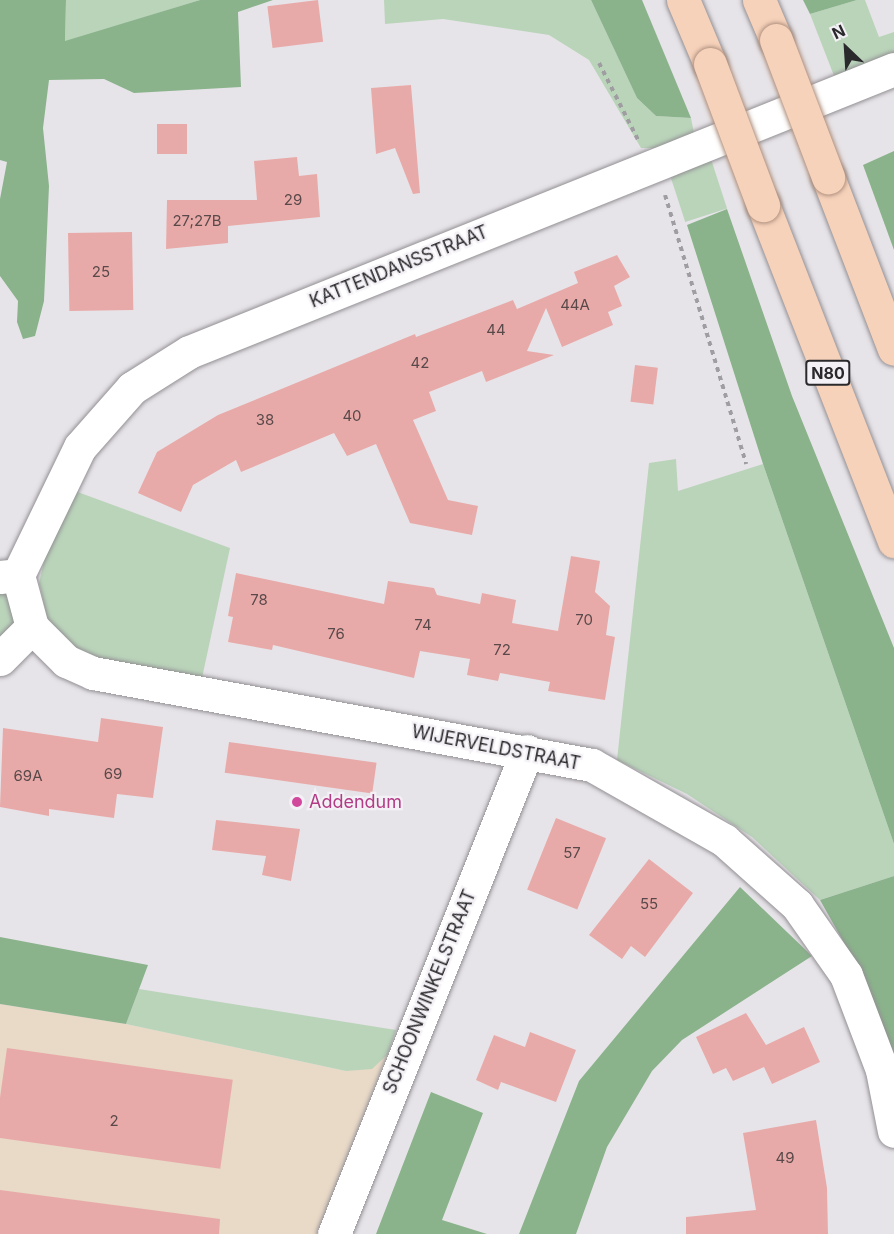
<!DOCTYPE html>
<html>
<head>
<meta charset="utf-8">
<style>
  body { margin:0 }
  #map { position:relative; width:894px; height:1234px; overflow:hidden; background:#e7e4e9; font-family:Inter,sans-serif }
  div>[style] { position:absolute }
  .industrial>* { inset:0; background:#e9d9c7 }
  .green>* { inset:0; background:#bad4ba; transform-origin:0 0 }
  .forest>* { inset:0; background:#8ab38b }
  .building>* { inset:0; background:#e8aaa8; transform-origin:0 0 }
  .path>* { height:4px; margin-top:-2px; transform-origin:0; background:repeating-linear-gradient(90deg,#9f9da1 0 4.5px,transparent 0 9px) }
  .roads { filter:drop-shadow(0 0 2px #939094) drop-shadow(0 0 2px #939094) }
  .minor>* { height:33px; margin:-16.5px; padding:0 16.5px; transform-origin:16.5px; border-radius:16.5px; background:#fff }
  .trunk>* { height:33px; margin:-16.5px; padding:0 16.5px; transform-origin:16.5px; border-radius:16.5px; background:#f7d2bb }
  .bridges { filter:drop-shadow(0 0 2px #ae907e) drop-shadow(0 0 2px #ae907e) }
  .trunk-bridge>* { height:33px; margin:-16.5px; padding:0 16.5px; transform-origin:16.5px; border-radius:16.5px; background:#f7d2bb }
  .dots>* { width:16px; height:16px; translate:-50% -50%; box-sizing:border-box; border:3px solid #f4f1f6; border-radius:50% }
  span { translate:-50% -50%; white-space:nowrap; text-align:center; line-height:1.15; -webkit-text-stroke:4.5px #f4f1f6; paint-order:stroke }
  .number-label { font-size:15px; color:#5a494a }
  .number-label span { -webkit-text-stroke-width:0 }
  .shield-label span { padding:2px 4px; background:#f4f1f6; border:2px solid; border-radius:4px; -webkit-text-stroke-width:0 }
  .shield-label { font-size:16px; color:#2a292b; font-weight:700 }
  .street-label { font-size:18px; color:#2a292b }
  .hotel-label { font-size:18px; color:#b23c85 }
  .left { translate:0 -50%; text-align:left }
  .north { position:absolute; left:816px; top:18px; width:60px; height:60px; -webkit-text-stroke:4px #f4f1f6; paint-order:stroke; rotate:335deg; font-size:16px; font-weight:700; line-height:24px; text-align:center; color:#2a292b }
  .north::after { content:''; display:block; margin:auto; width:21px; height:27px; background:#2a292b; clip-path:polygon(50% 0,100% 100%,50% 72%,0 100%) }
</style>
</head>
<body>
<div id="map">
  <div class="industrial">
    <i style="clip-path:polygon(0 1004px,126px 1024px,346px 1071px,388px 1054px,317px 1234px,0 1234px)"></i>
  </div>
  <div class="green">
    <i style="clip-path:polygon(66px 0,200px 0,65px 42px)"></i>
    <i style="clip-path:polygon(384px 0,591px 0,637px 98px,656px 116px,691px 118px,694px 133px,661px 148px,641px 148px,589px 60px,549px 35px,443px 19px,385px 24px)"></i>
    <i style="clip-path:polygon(857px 0,865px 0,879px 37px,894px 32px,894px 56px,836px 81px,810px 14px)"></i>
    <i style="left:711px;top:159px;width:52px;height:44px;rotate:72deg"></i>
    <i style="clip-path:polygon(676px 459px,678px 491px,763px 464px,894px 844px,894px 876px,820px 900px,752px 837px,687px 794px,617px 760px,649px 463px)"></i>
    <i style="clip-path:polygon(75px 491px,230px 548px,202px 678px,99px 661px,70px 648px,48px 622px,39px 583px,46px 553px)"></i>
    <i style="clip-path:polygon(0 590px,9px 596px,18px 624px,0 643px)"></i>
    <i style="clip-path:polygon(139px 989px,396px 1030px,388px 1054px,372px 1069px,346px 1071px,126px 1024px)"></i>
  </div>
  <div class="forest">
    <i style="clip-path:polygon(0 0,66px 0,65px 41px,200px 0,273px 0,238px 12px,241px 87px,134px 93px,104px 79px,49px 80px,43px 128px,49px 186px,44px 301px,35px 336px,23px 339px,17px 322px,18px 301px,0 276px,0 199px,7px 162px,0 160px)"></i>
    <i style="clip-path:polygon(591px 0,642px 0,691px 118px,656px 116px,637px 98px)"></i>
    <i style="clip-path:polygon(803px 0,857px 0,810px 14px)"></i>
    <i style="clip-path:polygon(894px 151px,894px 250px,863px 165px)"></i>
    <i style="clip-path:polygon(727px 209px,792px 396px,894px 648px,894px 844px,763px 464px,687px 225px)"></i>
    <i style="clip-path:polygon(894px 876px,894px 1059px,852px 957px,820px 900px)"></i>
    <i style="clip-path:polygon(740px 887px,812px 956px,682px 1040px,652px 1071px,607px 1147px,576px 1234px,519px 1234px,579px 1081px)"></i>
    <i style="clip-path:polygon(0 937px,148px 965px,126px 1024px,0 1004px)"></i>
    <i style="clip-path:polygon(431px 1092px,483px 1113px,442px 1220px,487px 1234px,376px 1234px)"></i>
  </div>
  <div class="building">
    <i style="left:318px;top:0;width:42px;height:51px;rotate:83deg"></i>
    <i style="clip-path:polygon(411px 85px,420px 193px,413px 194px,395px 148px,376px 154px,371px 88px)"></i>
    <i style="left:187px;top:124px;width:30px;height:30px;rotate:90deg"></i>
    <i style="clip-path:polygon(297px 157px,299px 176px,317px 174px,320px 217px,228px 226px,228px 243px,166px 249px,167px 200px,257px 200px,254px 161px)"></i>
    <i style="left:132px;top:232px;width:78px;height:64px;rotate:89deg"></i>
    <i style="clip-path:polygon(617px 255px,630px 277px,614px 286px,622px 306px,608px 312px,613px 325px,562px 347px,546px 308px,527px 351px,554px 355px,486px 382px,482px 371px,429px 392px,436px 411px,413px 420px,448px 500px,478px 506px,472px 535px,410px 523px,376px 444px,347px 456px,334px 433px,241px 472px,236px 460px,193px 485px,181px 512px,138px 493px,157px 452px,218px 415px,415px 334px,416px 337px,513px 300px,517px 309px,578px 283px,574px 272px)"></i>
    <i style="left:635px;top:365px;width:23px;height:37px;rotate:7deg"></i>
    <i style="clip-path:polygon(571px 556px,600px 561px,595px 592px,610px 606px,606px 635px,615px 637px,605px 700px,548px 691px,550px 682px,500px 673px,498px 681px,467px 675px,470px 659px,420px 651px,414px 678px,273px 645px,272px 650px,228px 642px,233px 617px,228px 616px,236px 573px,384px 604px,388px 581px,434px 588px,437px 595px,480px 604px,482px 593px,516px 600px,512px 623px,558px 631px)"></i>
    <i style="clip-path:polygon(101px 718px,163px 727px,153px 798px,117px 794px,114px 818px,49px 809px,49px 816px,0 807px,3px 728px,98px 742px)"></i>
    <i style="left:229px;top:742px;width:149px;height:31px;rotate:8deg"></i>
    <i style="left:556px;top:818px;width:54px;height:77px;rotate:22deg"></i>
    <i style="clip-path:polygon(216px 820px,300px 829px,291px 881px,262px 875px,266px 856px,212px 850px)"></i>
    <i style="clip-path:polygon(649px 859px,693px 893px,645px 957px,631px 946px,622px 959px,589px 935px)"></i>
    <i style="clip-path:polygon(746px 1013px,766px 1045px,804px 1027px,820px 1062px,772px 1084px,764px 1067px,733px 1081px,726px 1068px,713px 1074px,696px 1037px)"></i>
    <i style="clip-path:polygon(530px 1032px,576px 1050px,556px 1102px,501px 1082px,498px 1090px,476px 1080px,494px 1035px,525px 1047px)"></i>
    <i style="left:7px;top:1048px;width:228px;height:90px;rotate:8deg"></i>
    <i style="clip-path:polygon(816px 1120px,827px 1188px,828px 1234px,686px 1234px,686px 1217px,756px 1210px,743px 1133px)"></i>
    <i style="clip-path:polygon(0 1190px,220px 1219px,219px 1234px,0 1234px)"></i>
  </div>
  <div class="path">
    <i style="left:599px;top:63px;width:86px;rotate:63.1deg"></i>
    <i style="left:665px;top:195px;width:281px;rotate:73.2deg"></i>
  </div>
  <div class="roads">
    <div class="minor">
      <i style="left:18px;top:575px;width:54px;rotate:74.9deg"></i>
      <i style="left:32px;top:627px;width:48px;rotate:45deg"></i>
      <i style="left:66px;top:661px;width:30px;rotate:24deg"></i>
      <i style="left:93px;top:673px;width:507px;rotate:10.45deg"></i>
      <i style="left:592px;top:765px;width:152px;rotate:29.6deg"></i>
      <i style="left:724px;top:840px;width:98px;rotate:41.7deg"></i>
      <i style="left:797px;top:905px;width:85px;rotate:55deg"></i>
      <i style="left:846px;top:975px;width:102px;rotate:69.2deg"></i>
      <i style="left:882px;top:1070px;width:62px;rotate:78.9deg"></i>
      <i style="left:0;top:577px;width:18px;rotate:-6deg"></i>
      <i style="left:18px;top:575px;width:142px;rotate:-64.2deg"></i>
      <i style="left:80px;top:447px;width:79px;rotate:-48.6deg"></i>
      <i style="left:132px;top:388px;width:67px;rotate:-32.3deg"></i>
      <i style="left:189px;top:352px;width:760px;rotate:-21.87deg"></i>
      <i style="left:0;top:659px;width:45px;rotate:-45deg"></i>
      <i style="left:334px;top:1234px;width:520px;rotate:-68.22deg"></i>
    </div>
    <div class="trunk">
      <i style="left:683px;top:0;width:69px;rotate:67.1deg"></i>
      <i style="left:759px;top:0;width:43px;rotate:67deg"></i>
      <i style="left:828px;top:177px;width:184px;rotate:69deg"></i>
      <i style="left:763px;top:205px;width:361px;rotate:68.7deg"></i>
    </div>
  </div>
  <div class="bridges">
    <div class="trunk-bridge">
      <i style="left:776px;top:40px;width:147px;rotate:69.2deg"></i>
      <i style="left:710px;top:64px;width:151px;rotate:69.4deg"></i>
    </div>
  </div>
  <div class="dots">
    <i style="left:297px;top:802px;background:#d1479c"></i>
  </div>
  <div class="number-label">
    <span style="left:293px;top:200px">29</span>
    <span style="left:197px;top:221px">27;27B</span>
    <span style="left:101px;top:272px">25</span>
    <span style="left:575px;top:305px">44A</span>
    <span style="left:496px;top:330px">44</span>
    <span style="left:420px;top:363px">42</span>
    <span style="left:352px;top:416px">40</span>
    <span style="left:265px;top:420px">38</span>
    <span style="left:259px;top:600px">78</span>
    <span style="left:584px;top:620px">70</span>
    <span style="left:423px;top:625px">74</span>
    <span style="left:336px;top:634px">76</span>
    <span style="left:502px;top:650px">72</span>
    <span style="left:113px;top:774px">69</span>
    <span style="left:28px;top:776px">69A</span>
    <span style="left:572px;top:853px">57</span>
    <span style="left:649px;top:904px">55</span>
    <span style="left:114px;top:1121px">2</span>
    <span style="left:785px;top:1158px">49</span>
  </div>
  <div class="shield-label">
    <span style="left:828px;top:373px">N80</span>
  </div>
  <div class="street-label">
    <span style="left:399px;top:267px;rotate:-22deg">KATTENDANSSTRAAT</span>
    <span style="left:496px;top:748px;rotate:11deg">WIJERVELDSTRAAT</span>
    <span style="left:430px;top:992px;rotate:-68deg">SCHOONWINKELSTRAAT</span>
  </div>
  <div class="hotel-label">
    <span class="left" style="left:309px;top:802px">Addendum</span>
  </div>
  <div class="north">N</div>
</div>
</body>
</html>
